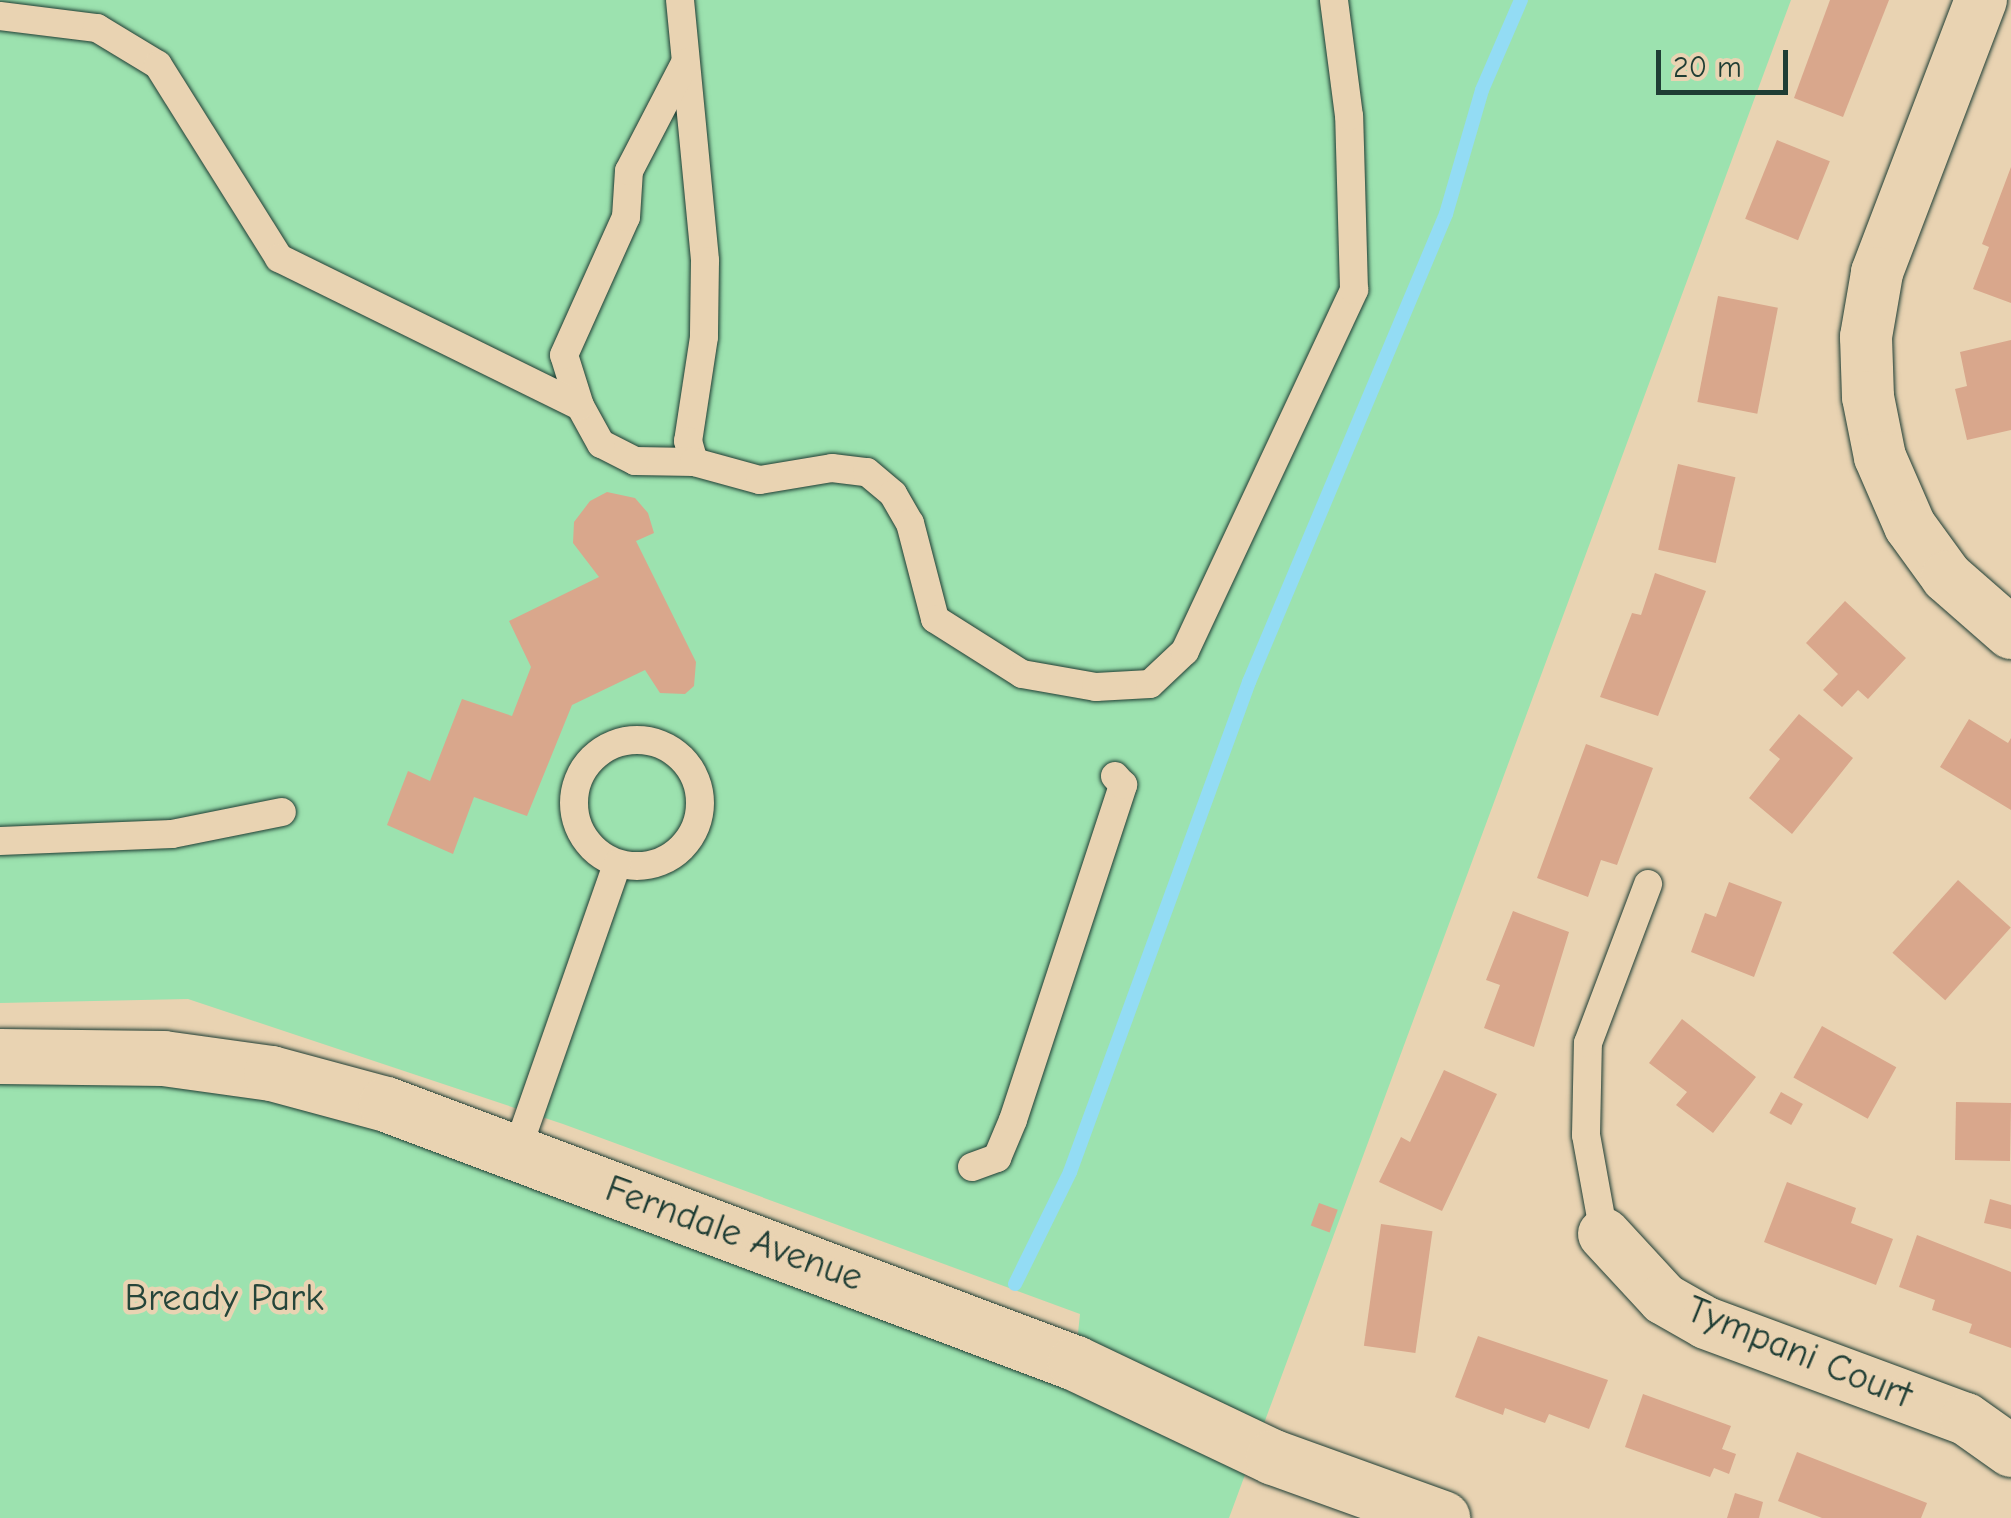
<!DOCTYPE html>
<html>
<head>
<meta charset="utf-8">
<style>
  body { margin:0 }
  #map { position:relative; width:2011px; height:1518px; overflow:hidden; background:#e9d3b2; font-family:"Comic Neue",sans-serif }
  div>[style] { position:absolute }
  .green>* { inset:0; background:#9ce2af }
  .stream>* { height:14px; margin:-7px; padding:0 7px; transform-origin:7px; border-radius:7px; background:#93dcf4 }
  .building>* { inset:0; background:#d9a78c; transform-origin:0 0 }
  .roads { filter:drop-shadow(0 0 2px #1f3d34) drop-shadow(0 0 2px #1f3d34) }
  .lane>* { height:28px; margin:-14px; padding:0 14px; transform-origin:14px; border-radius:14px; background:#e9d3b2 }
  .lane>.ring { margin:-14px; padding:0; box-sizing:content-box; background:none; border:28px solid #e9d3b2; border-radius:50% }
  .street>* { height:52px; margin:-26px; padding:0 26px; transform-origin:26px; border-radius:26px; background:#e9d3b2 }
  .secondary>* { height:55px; margin:-27.5px; padding:0 27.5px; transform-origin:27.5px; border-radius:27.5px; background:#e9d3b2 }
  span { translate:-50% -50%; white-space:nowrap; text-align:center; line-height:1.15; -webkit-text-stroke:9px #e9d3b2; paint-order:stroke }
  .street-label { font-size:38px; color:#1f3d34 }
  .park-label { font-size:38px; color:#25453a }
  .scale { position:absolute; left:1656px; top:50px; width:132px; height:45px; box-sizing:border-box; border:5px solid #1f3d34; border-top:0; padding-left:12px; font-size:30px; line-height:35px; white-space:nowrap; color:#1f3d34; -webkit-text-stroke:8px #e9d3b2; paint-order:stroke }
</style>
</head>
<body>
<div id="map">
  <div class="green">
    <i style="clip-path:polygon(0 0,1791px 0,1229px 1518px,0 1518px,0 1071px,186px 1062px,1075px 1362px,1080px 1314px,563px 1124px,188px 999px,0 1003px)"></i>
  </div>
  <div class="stream">
    <i style="left:1015px;top:1284px;width:125px;rotate:-63.8deg"></i>
    <i style="left:1070px;top:1172px;width:522px;rotate:-69.93deg"></i>
    <i style="left:1249px;top:682px;width:508px;rotate:-67.17deg"></i>
    <i style="left:1446px;top:214px;width:129px;rotate:-73.8deg"></i>
    <i style="left:1482px;top:90px;width:98px;rotate:-66.6deg"></i>
  </div>
  <div class="building">
    <i style="clip-path:polygon(1830px 0,1889px 0,1843px 117px,1794px 98px)"></i>
    <i style="left:1777px;top:140px;width:57px;height:85px;rotate:22deg"></i>
    <i style="clip-path:polygon(2011px 167px,2011px 303px,1973px 289px,1989px 247px,1982px 244px)"></i>
    <i style="left:1718px;top:296px;width:61px;height:108px;rotate:11deg"></i>
    <i style="clip-path:polygon(2011px 340px,2011px 430px,1967px 440px,1955px 389px,1967px 386px,1960px 352px)"></i>
    <i style="left:1678px;top:464px;width:59px;height:88px;rotate:13deg"></i>
    <i style="clip-path:polygon(607px 492px,635px 498px,648px 513px,654px 533px,636px 541px,696px 662px,694px 686px,685px 694px,660px 693px,645px 670px,572px 705px,527px 816px,474px 797px,453px 854px,387px 825px,408px 771px,430px 781px,462px 699px,512px 716px,531px 667px,509px 621px,599px 577px,573px 543px,574px 522px,590px 501px)"></i>
    <i style="clip-path:polygon(1655px 573px,1706px 591px,1658px 716px,1600px 697px,1632px 613px,1641px 615px)"></i>
    <i style="clip-path:polygon(1845px 601px,1906px 658px,1868px 699px,1858px 690px,1842px 707px,1823px 690px,1838px 674px,1806px 643px)"></i>
    <i style="clip-path:polygon(1799px 714px,1853px 758px,1792px 834px,1749px 798px,1780px 759px,1769px 750px)"></i>
    <i style="clip-path:polygon(1969px 719px,2008px 743px,2011px 738px,2011px 810px,1940px 767px)"></i>
    <i style="clip-path:polygon(1586px 744px,1653px 768px,1617px 865px,1601px 860px,1588px 897px,1537px 878px)"></i>
    <i style="left:1958px;top:880px;width:71px;height:98px;rotate:42deg"></i>
    <i style="clip-path:polygon(1729px 882px,1782px 902px,1754px 977px,1691px 952px,1705px 913px,1716px 917px)"></i>
    <i style="clip-path:polygon(1513px 911px,1569px 932px,1534px 1047px,1484px 1028px,1500px 985px,1486px 980px)"></i>
    <i style="clip-path:polygon(1682px 1019px,1756px 1077px,1713px 1133px,1676px 1105px,1687px 1092px,1649px 1063px)"></i>
    <i style="left:1822px;top:1026px;width:85px;height:59px;rotate:29deg"></i>
    <i style="clip-path:polygon(1444px 1070px,1497px 1094px,1442px 1211px,1379px 1182px,1401px 1137px,1410px 1142px)"></i>
    <i style="left:1781px;top:1092px;width:25px;height:24px;rotate:29deg"></i>
    <i style="left:1956px;top:1102px;width:55px;height:58px;rotate:1deg"></i>
    <i style="clip-path:polygon(1787px 1182px,1856px 1208px,1851px 1223px,1893px 1239px,1876px 1285px,1764px 1242px)"></i>
    <i style="clip-path:polygon(1990px 1199px,2011px 1205px,2011px 1229px,1984px 1223px)"></i>
    <i style="left:1319px;top:1203px;width:20px;height:24px;rotate:20deg"></i>
    <i style="left:1381px;top:1224px;width:52px;height:123px;rotate:8deg"></i>
    <i style="clip-path:polygon(1917px 1235px,2011px 1272px,2011px 1348px,1969px 1333px,1972px 1324px,1932px 1310px,1935px 1300px,1899px 1287px)"></i>
    <i style="clip-path:polygon(1478px 1336px,1608px 1380px,1589px 1429px,1549px 1414px,1545px 1423px,1505px 1408px,1503px 1415px,1455px 1397px)"></i>
    <i style="clip-path:polygon(1643px 1394px,1731px 1426px,1722px 1449px,1736px 1454px,1729px 1474px,1714px 1468px,1710px 1477px,1625px 1447px)"></i>
    <i style="clip-path:polygon(1797px 1452px,1927px 1503px,1921px 1518px,1822px 1518px,1778px 1501px)"></i>
    <i style="clip-path:polygon(1735px 1493px,1763px 1502px,1759px 1518px,1727px 1518px)"></i>
  </div>
  <div class="roads">
    <div class="lane">
      <i style="left:680px;top:0;width:262px;rotate:84.5deg"></i>
      <i style="left:705px;top:261px;width:76px;rotate:90.8deg"></i>
      <i style="left:704px;top:337px;width:105px;rotate:98.7deg"></i>
      <i style="left:688px;top:441px;width:22px;rotate:74deg"></i>
      <i style="left:694px;top:462px;width:59px;rotate:-179deg"></i>
      <i style="left:635px;top:461px;width:38px;rotate:-153deg"></i>
      <i style="left:601px;top:444px;width:43px;rotate:-118.9deg"></i>
      <i style="left:580px;top:406px;width:53px;rotate:-107.4deg"></i>
      <i style="left:564px;top:355px;width:151px;rotate:-65.8deg"></i>
      <i style="left:626px;top:217px;width:46px;rotate:-86.3deg"></i>
      <i style="left:629px;top:171px;width:122px;rotate:-62.6deg"></i>
      <i style="left:0;top:16px;width:98px;rotate:7.1deg"></i>
      <i style="left:97px;top:28px;width:71px;rotate:31.2deg"></i>
      <i style="left:158px;top:65px;width:228px;rotate:57.9deg"></i>
      <i style="left:279px;top:258px;width:335px;rotate:26.2deg"></i>
      <i style="left:694px;top:462px;width:68px;rotate:15.3deg"></i>
      <i style="left:760px;top:480px;width:73px;rotate:-9.5deg"></i>
      <i style="left:832px;top:468px;width:35px;rotate:7deg"></i>
      <i style="left:867px;top:472px;width:34px;rotate:40deg"></i>
      <i style="left:893px;top:494px;width:34px;rotate:60deg"></i>
      <i style="left:910px;top:523px;width:99px;rotate:75.4deg"></i>
      <i style="left:935px;top:619px;width:103px;rotate:32.3deg"></i>
      <i style="left:1022px;top:674px;width:75px;rotate:10deg"></i>
      <i style="left:1096px;top:687px;width:54px;rotate:-3.2deg"></i>
      <i style="left:1150px;top:684px;width:48px;rotate:-43.3deg"></i>
      <i style="left:1185px;top:651px;width:399px;rotate:-64.9deg"></i>
      <i style="left:1354px;top:290px;width:174px;rotate:-91.6deg"></i>
      <i style="left:1349px;top:116px;width:117px;rotate:-97.4deg"></i>
      <i class="ring" style="left:574px;top:740px;width:98px;height:98px"></i>
      <i style="left:0;top:841px;width:172px;rotate:-2.3deg"></i>
      <i style="left:172px;top:834px;width:112px;rotate:-11.3deg"></i>
      <i style="left:516px;top:1153px;width:306px;rotate:-70.7deg"></i>
      <i style="left:972px;top:1167px;width:27px;rotate:-20deg"></i>
      <i style="left:997px;top:1158px;width:41px;rotate:-67.2deg"></i>
      <i style="left:1013px;top:1120px;width:353px;rotate:-71.8deg"></i>
      <i style="left:1123px;top:785px;width:12px;rotate:-132deg"></i>
      <i style="left:1604px;top:1234px;width:101px;rotate:-100.3deg"></i>
      <i style="left:1586px;top:1135px;width:92px;rotate:-88.8deg"></i>
      <i style="left:1588px;top:1043px;width:170px;rotate:-69.3deg"></i>
    </div>
    <div class="street">
      <i style="left:1981px;top:0;width:292px;rotate:110.9deg"></i>
      <i style="left:1877px;top:273px;width:65px;rotate:99.8deg"></i>
      <i style="left:1866px;top:337px;width:60px;rotate:88.1deg"></i>
      <i style="left:1868px;top:397px;width:61px;rotate:78.7deg"></i>
      <i style="left:1880px;top:457px;width:75px;rotate:66.5deg"></i>
      <i style="left:1910px;top:526px;width:63px;rotate:54deg"></i>
      <i style="left:1947px;top:577px;width:85px;rotate:41.2deg"></i>
      <i style="left:1604px;top:1234px;width:88px;rotate:47.3deg"></i>
      <i style="left:1664px;top:1299px;width:48px;rotate:29.7deg"></i>
      <i style="left:1706px;top:1323px;width:277px;rotate:20.3deg"></i>
      <i style="left:1966px;top:1419px;width:55px;rotate:35.4deg"></i>
    </div>
    <div class="secondary">
      <i style="left:0;top:1056px;width:163px;rotate:0.7deg"></i>
      <i style="left:163px;top:1058px;width:109px;rotate:7.9deg"></i>
      <i style="left:271px;top:1073px;width:119px;rotate:15.1deg"></i>
      <i style="left:386px;top:1104px;width:736px;rotate:20.6deg"></i>
      <i style="left:1075px;top:1363px;width:219px;rotate:25.4deg"></i>
      <i style="left:1273px;top:1457px;width:180px;rotate:19.8deg"></i>
    </div>
  </div>
  <div class="street-label">
    <span style="left:734px;top:1234px;rotate:20deg">Ferndale Avenue</span>
    <span style="left:1799px;top:1353px;rotate:22deg">Tympani Court</span>
  </div>
  <div class="park-label">
    <span style="left:224px;top:1299px">Bready Park</span>
  </div>
  <div class="scale">20 m</div>
</div>
</body>
</html>
